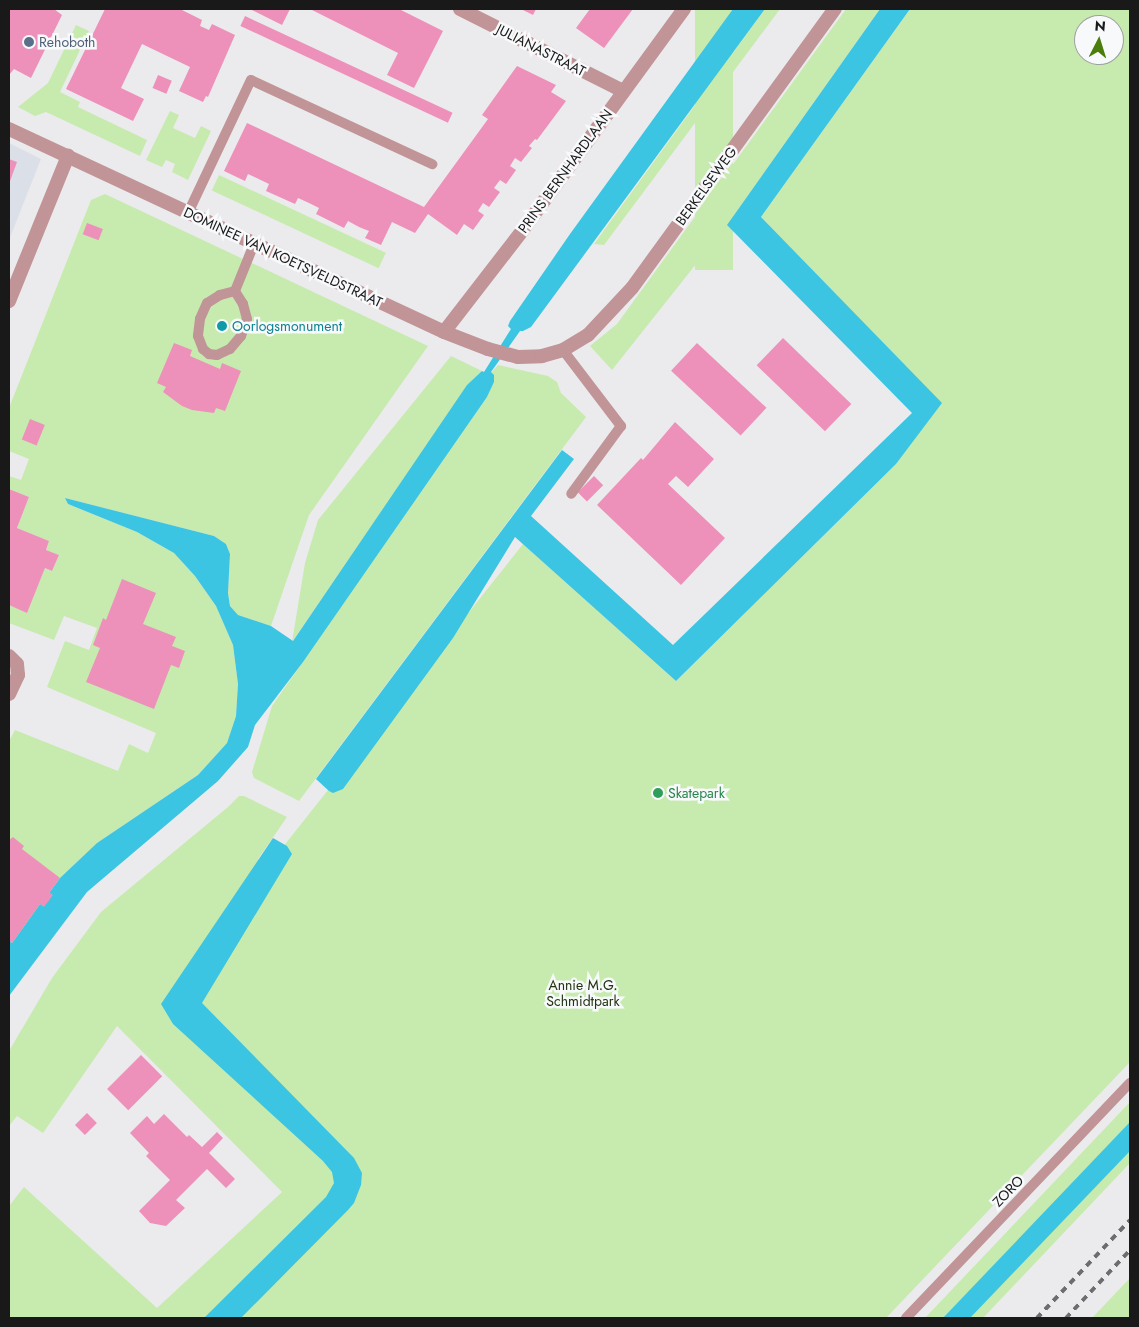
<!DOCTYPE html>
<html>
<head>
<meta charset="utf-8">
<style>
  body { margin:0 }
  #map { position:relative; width:1139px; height:1327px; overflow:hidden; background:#ebebed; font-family:Jost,sans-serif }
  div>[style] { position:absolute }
  .built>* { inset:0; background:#dbdfe8 }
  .green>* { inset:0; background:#c7eaae; transform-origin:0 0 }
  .water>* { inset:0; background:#3bc5e2 }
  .building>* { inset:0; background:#ed91bb; transform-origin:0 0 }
  .service>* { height:10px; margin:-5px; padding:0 5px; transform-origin:5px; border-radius:5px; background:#c19497 }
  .minor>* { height:14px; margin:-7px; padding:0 7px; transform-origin:7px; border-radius:7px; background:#c19497 }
  .tertiary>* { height:14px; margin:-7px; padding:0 7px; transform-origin:7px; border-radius:7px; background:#c19497 }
  .rail>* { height:4px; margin-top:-2px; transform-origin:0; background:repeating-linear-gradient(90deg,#6d6d6e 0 6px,transparent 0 12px) }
  .dots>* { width:14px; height:14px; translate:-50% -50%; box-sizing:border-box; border:2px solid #f8f9fb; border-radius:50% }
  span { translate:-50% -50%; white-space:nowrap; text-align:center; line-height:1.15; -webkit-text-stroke:5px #f8f9fb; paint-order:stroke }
  .service-label { font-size:14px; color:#4e5e75 }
  .left { translate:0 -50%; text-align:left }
  .street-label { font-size:14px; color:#19191a }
  .culture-label { font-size:14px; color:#0d838f }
  .leisure-label { font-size:14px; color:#27864d }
  .park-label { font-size:14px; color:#213311 }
  .frame { position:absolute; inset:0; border:10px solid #19191a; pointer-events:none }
  .north { position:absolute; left:1074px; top:15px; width:50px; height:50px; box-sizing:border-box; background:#f8f9fb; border:1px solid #9f9fa1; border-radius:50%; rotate:5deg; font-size:14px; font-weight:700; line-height:20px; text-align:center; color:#19191a }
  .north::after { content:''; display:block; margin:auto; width:18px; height:22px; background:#4b7d0b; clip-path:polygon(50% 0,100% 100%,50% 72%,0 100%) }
</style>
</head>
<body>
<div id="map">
  <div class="built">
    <i style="clip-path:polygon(9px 143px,41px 159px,9px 240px)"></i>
  </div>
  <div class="green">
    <i style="left:695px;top:9px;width:38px;height:261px"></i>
    <i style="clip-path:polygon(765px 9px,780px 9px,604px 245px,594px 244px)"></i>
    <i style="clip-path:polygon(846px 9px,880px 9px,727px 225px,612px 370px,590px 346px,617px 324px)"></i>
    <i style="clip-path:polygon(evenodd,910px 9px,1130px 9px,1130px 1062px,886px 1318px,9px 1318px,9px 1206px,24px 1187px,157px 1308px,282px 1192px,117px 1026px,43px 1133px,17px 1116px,9px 1126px,9px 1051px,52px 978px,101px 912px,228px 807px,239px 796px,244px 796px,287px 817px,258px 859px,267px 867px,523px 544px,676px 681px,896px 464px,941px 403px,761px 217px,910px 9px,1084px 25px,1114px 25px,1114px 55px,1084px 55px,1084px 25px)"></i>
    <i style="clip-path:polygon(76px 25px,89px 31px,60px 92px,80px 102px,78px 107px,147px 140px,140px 156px,46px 112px,35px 116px,18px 107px,48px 83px)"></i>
    <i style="clip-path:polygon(170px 111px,179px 115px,173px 128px,195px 138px,201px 126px,211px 131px,188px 180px,172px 172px,175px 164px,166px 160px,162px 167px,146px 160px)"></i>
    <i style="left:219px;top:175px;width:184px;height:17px;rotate:25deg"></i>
    <i style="clip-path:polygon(105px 194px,428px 346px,309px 515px,271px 626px,238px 615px,230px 606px,228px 593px,230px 554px,226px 544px,214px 536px,65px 498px,68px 504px,137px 532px,174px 553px,195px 576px,216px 606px,233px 645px,238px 684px,236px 716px,227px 743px,198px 775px,97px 843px,60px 878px,49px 893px,53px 895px,44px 907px,40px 905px,12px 943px,9px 941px,9px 741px,15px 730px,118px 771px,129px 744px,148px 753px,156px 733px,47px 687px,65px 641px,89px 650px,97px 628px,64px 616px,54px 640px,9px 623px,9px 605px,27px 612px,45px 568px,52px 571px,59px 555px,46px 550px,49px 541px,17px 528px,29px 497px,9px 489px,9px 476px,21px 480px,29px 459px,9px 451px,9px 408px,91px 200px)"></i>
    <i style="clip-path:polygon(451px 356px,482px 371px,467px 386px,292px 642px,305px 563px,318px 520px)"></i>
    <i style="clip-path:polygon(498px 365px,548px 376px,557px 382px,561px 393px,586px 417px,299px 801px,254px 778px,252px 772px,272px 706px,487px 397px,494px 382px,491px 373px)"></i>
    <i style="clip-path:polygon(1130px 1102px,1130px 1163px,983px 1318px,925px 1318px)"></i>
    <i style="clip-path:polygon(1130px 1278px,1130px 1318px,1092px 1318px)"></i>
  </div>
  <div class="water">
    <i style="clip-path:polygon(733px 9px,765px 9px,531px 327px,523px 331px,520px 331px,491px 372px,494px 375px,494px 382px,487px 397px,303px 662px,255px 725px,248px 747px,218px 781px,87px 892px,9px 996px,9px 941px,12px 943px,40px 904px,44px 906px,52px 895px,49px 893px,60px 878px,97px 843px,198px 775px,227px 743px,236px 716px,238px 684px,233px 645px,216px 606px,195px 576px,174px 553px,137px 532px,68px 504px,65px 498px,214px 536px,226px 544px,230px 554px,228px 593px,230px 606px,238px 615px,271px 626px,293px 641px,467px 385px,482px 371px,484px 372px,511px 329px,508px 326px,510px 321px,570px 234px)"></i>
    <i style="clip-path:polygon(880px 9px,910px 9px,761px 217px,942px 403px,896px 464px,676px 681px,515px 537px,453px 638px,343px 789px,333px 793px,329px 791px,316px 779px,562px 450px,574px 459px,531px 516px,673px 645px,912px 413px,727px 225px)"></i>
    <i style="clip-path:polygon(273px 838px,287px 846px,292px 854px,202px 1003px,354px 1158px,362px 1173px,361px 1185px,354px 1203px,348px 1210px,241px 1318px,204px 1318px,326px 1197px,334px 1183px,332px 1172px,323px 1161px,173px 1024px,161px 1004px)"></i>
    <i style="clip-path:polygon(1130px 1122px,1130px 1151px,970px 1318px,943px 1318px)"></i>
  </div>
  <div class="building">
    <i style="clip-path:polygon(9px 9px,54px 9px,62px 15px,31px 78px,14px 69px,9px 75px)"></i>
    <i style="clip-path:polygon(105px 9px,180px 9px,202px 20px,200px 26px,209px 30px,212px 24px,235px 35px,208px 97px,206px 96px,203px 102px,179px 91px,190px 67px,142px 44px,121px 88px,144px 99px,133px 121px,66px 89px)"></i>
    <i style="clip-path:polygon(250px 9px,290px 9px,282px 25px)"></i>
    <i style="clip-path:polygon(310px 9px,399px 9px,443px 31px,414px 88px,387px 75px,398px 53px)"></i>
    <i style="clip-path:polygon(521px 9px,536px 9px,533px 15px)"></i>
    <i style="clip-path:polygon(590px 9px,633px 9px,604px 48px,576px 28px)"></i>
    <i style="left:245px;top:16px;width:229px;height:11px;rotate:25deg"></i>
    <i style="clip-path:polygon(517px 66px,556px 85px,551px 92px,566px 101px,537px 140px,535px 139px,529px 146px,532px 148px,521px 162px,515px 158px,510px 166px,516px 170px,506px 184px,500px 180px,494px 188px,500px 192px,489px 207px,483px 203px,478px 211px,484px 215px,473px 230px,464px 224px,457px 235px,428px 214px,415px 233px,392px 222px,381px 245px,365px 238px,369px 231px,359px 227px,348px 221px,344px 228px,316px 214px,319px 208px,309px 203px,298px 198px,295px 204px,266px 191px,269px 184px,248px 174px,245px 181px,224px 171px,247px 123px,424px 207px,488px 119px,482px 115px)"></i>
    <i style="left:158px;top:75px;width:15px;height:14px;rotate:23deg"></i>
    <i style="clip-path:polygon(9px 159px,17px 162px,9px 184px)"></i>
    <i style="left:87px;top:223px;width:17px;height:12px;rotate:21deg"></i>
    <i style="left:783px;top:338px;width:95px;height:38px;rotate:44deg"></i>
    <i style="clip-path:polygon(174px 343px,192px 350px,190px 356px,220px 369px,222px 363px,241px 371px,225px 411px,216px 408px,214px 413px,192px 410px,182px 406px,163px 392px,166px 387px,157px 383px)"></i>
    <i style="left:697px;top:343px;width:95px;height:38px;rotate:43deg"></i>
    <i style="left:30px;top:419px;width:16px;height:22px;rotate:22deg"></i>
    <i style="clip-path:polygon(675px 422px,714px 459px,688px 487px,676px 476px,668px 484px,725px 538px,681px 585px,597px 505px,641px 458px,643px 460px)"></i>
    <i style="left:594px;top:476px;width:13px;height:23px;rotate:45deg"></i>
    <i style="clip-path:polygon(9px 489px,29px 497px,17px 528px,49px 541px,46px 550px,59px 555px,52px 571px,45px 568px,27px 613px,9px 605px)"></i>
    <i style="clip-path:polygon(122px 579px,156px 593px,143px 624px,176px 637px,172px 646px,185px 651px,179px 668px,171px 665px,154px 709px,86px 682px,100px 648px,93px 645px,103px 618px,106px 620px)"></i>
    <i style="clip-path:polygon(13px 837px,24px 846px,22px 849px,60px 878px,49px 893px,53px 895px,44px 907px,40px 904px,12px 943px,9px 941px,9px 840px)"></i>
    <i style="left:141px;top:1055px;width:30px;height:48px;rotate:45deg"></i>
    <i style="left:87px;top:1113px;width:14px;height:17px;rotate:45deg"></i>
    <i style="clip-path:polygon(164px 1114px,187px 1137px,189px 1135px,202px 1147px,217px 1132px,223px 1138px,209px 1153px,235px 1179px,226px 1188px,207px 1169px,176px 1200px,185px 1208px,166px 1226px,150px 1223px,139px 1211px,170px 1180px,146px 1156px,149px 1153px,130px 1133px,147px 1116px,154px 1124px)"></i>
  </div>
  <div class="service">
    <i style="left:188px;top:213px;width:147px;rotate:-64.7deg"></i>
    <i style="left:251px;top:80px;width:200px;rotate:24.9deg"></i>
    <i style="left:235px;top:291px;width:16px;rotate:165deg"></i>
    <i style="left:220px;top:295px;width:15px;rotate:148deg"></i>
    <i style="left:207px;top:303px;width:17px;rotate:114deg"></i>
    <i style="left:200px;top:319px;width:17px;rotate:97deg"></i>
    <i style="left:198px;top:336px;width:14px;rotate:69deg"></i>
    <i style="left:203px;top:349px;width:8px;rotate:40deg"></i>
    <i style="left:209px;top:354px;width:8px;rotate:7deg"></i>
    <i style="left:217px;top:355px;width:14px;rotate:-25deg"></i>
    <i style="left:230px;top:349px;width:17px;rotate:-50deg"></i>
    <i style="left:241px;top:336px;width:18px;rotate:-71deg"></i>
    <i style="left:247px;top:319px;width:16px;rotate:-105deg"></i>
    <i style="left:243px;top:304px;width:15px;rotate:-122deg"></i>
    <i style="left:235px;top:291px;width:51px;rotate:-68deg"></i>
    <i style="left:563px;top:350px;width:96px;rotate:52.7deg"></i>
    <i style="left:621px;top:426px;width:84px;rotate:126.3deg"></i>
    <i style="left:906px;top:1318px;width:325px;rotate:-46.4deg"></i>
  </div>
  <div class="minor">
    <i style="left:460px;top:9px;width:182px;rotate:26.7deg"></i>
    <i style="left:444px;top:332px;width:128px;rotate:-52.3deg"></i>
    <i style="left:522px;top:231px;width:275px;rotate:-53.9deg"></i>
    <i style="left:9px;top:656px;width:11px;rotate:45deg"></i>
    <i style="left:17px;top:664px;width:11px;rotate:85deg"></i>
    <i style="left:18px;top:675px;width:21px;rotate:115deg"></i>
  </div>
  <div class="tertiary">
    <i style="left:9px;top:129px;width:480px;rotate:25deg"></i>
    <i style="left:444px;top:332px;width:47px;rotate:21.1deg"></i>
    <i style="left:488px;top:349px;width:31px;rotate:15deg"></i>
    <i style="left:518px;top:357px;width:24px;rotate:-2deg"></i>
    <i style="left:542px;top:356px;width:22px;rotate:-16deg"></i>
    <i style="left:563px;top:350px;width:29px;rotate:-31deg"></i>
    <i style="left:588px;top:335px;width:64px;rotate:-46.9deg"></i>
    <i style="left:632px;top:288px;width:345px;rotate:-54deg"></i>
    <i style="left:9px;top:301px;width:157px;rotate:-67.9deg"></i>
  </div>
  <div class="rail">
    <i style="left:1037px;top:1318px;width:135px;rotate:-46.5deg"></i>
    <i style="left:1066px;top:1318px;width:93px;rotate:-46.7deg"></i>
  </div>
  <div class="dots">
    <i style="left:29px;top:42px;background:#5c6f8a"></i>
    <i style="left:222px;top:326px;background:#0f9aa8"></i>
    <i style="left:658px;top:793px;background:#2e9e5b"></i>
  </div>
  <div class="service-label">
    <span class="left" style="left:39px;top:42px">Rehoboth</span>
  </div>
  <div class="street-label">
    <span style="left:541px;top:50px;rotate:27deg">JULIANASTRAAT</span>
    <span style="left:565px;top:171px;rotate:-54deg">PRINS BERNHARDLAAN</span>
    <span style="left:706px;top:186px;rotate:-54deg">BERKELSEWEG</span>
    <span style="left:283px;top:257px;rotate:25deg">DOMINEE VAN KOETSVELDSTRAAT</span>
    <span style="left:1008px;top:1191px;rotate:-46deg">ZORO</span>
  </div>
  <div class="culture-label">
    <span class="left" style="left:232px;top:326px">Oorlogsmonument</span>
  </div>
  <div class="leisure-label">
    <span class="left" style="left:668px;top:793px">Skatepark</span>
  </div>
  <div class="park-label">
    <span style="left:583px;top:993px">Annie M.G.<br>Schmidtpark</span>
  </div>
  <div class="frame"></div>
  <div class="north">N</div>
</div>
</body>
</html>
